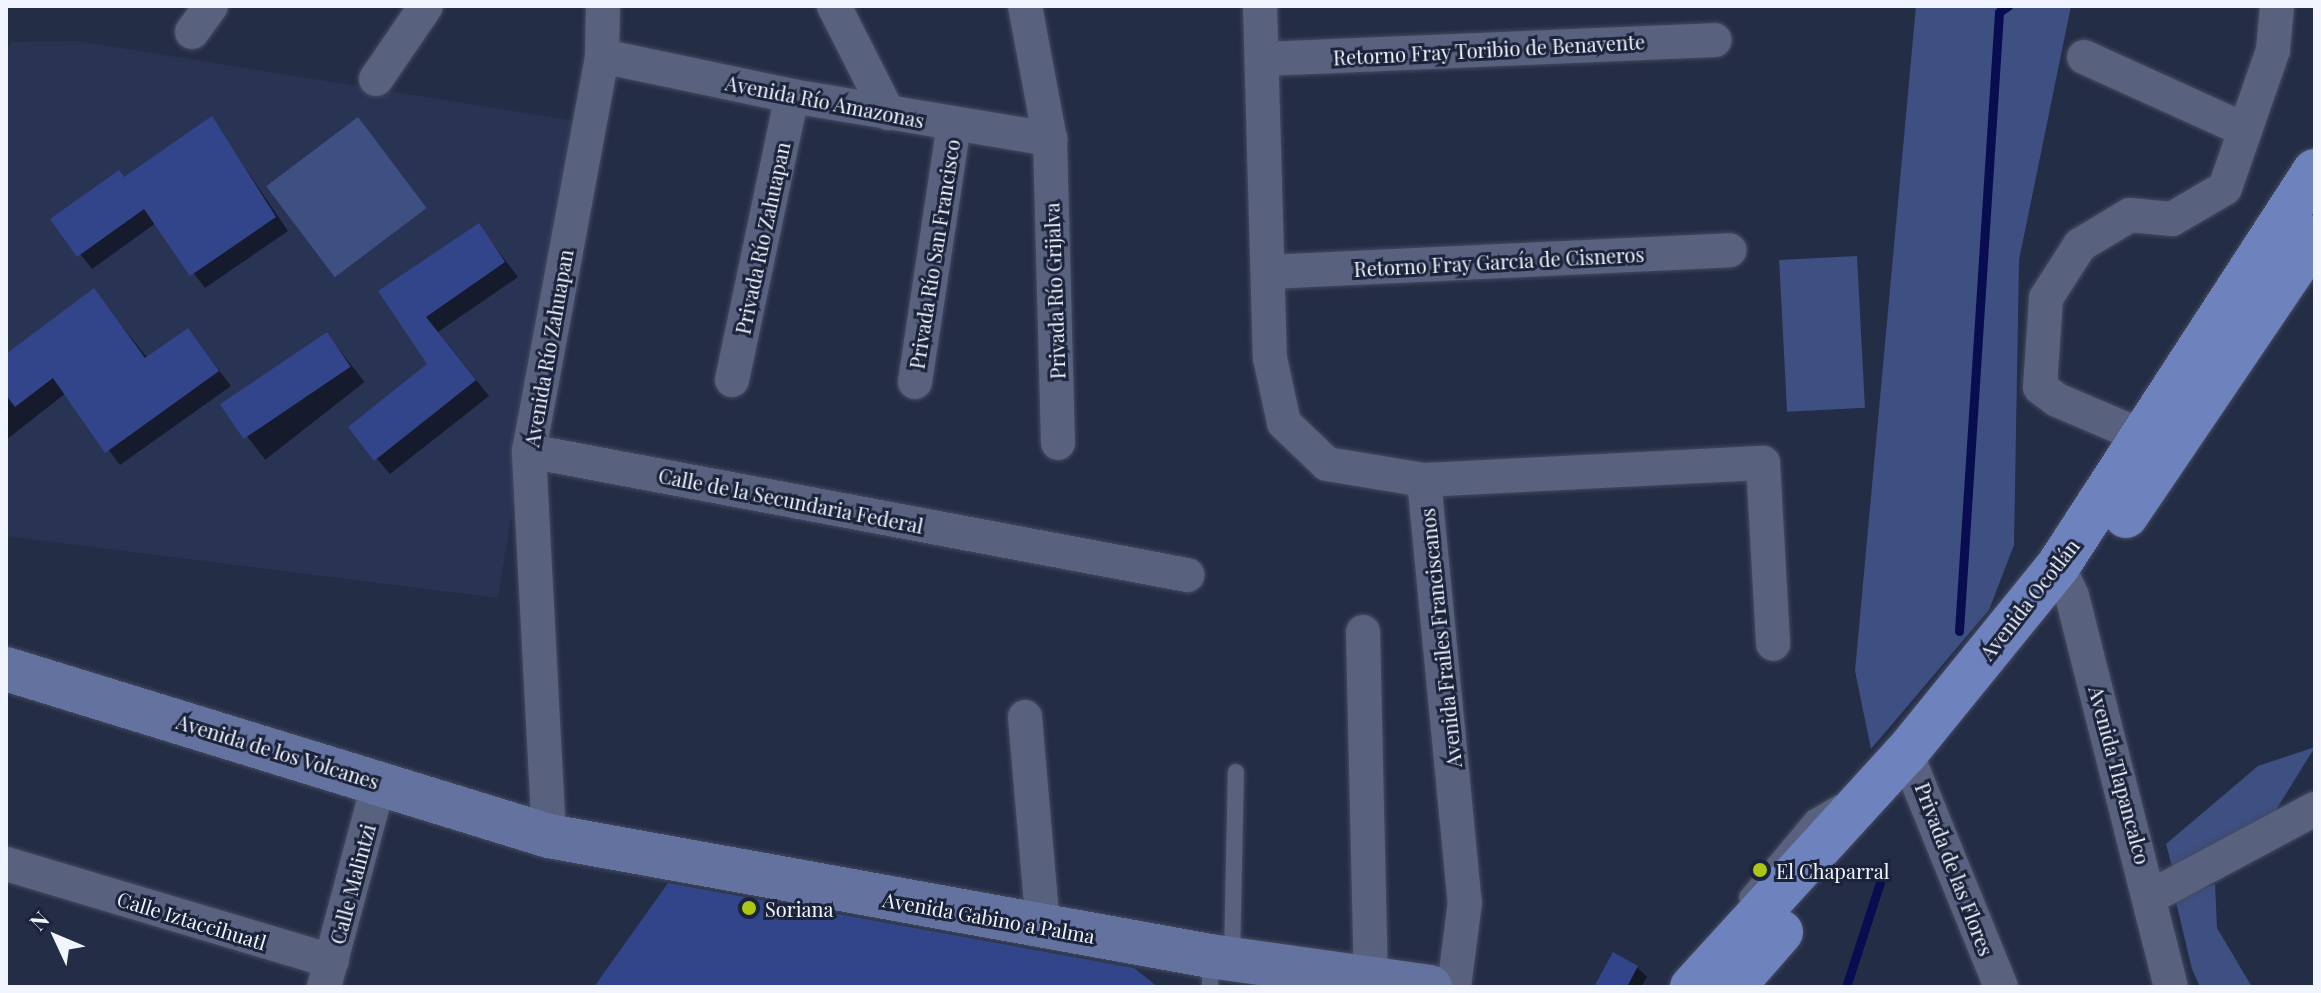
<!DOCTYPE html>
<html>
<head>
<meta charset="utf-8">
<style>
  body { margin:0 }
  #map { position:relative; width:2321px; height:993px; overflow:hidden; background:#242d46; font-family:"Playfair Display",serif }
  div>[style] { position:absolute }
  .built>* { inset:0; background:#293353 }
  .green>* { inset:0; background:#3e4f82; transform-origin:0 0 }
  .shadow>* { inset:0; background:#0007; transform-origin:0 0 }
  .stream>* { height:9px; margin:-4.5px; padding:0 4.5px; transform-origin:4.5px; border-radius:4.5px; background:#080d50 }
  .building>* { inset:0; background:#32458b; transform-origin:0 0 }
  .roads { filter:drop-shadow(0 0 2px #444a5f) drop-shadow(0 0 2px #444a5f) }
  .lane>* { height:16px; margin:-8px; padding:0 8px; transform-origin:8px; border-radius:8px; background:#58627f }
  .street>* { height:34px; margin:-17px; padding:0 17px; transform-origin:17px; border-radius:17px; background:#58627f }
  .secondary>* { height:44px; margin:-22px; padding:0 22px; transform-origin:22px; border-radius:22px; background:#63729e }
  .primary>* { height:44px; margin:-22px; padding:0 22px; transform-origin:22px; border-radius:22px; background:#6e82bd }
  .dots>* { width:22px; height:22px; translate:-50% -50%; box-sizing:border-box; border:4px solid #1b233b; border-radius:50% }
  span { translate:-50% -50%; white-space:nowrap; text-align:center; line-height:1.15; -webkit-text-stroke:6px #1b233b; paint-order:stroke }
  .street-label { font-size:20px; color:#f1f5ff }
  .poi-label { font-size:20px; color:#f1f5ff }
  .left { translate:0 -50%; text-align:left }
  .frame { position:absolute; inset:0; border:8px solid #f1f5ff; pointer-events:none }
  .north { position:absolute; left:16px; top:897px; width:80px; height:80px; -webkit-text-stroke:6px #1b233b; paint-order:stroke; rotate:314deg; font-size:22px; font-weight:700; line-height:32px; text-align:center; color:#f1f5ff }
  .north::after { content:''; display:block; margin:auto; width:28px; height:36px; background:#f1f5ff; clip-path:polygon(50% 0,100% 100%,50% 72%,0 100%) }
</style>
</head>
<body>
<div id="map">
  <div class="built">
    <i style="clip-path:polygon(77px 41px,575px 121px,498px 598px,6px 536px,6px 54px,11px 42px)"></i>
  </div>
  <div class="green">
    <i style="clip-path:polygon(1916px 6px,2071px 6px,2019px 260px,2014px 545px,1989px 610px,1871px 749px,1855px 671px)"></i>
    <i style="left:358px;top:117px;width:114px;height:115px;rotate:53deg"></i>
    <i style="left:1857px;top:256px;width:152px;height:78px;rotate:87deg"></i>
    <i style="clip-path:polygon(2315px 747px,2269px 821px,2174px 874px,2166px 844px,2258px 766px)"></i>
    <i style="clip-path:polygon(2215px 884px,2217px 928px,2252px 987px,2200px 987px,2192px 969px,2175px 898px)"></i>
  </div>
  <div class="shadow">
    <i style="clip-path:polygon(211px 118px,288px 231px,205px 288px,156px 223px,92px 269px,53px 220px,125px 179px)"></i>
    <i style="clip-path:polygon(479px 226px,518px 277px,438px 332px,489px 396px,390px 474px,350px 427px,430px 364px,381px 292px)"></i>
    <i style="clip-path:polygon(94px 291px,148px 359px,188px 330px,231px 386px,120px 465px,66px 393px,6px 440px,6px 356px)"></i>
    <i style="left:327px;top:334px;width:61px;height:126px;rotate:52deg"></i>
    <i style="clip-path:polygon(1637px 967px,1647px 977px,1641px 987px,1596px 987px)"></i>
  </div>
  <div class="stream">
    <i style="left:1959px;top:631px;width:620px;rotate:-86.3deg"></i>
    <i style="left:1999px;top:12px;width:11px;rotate:-34deg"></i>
    <i style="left:1846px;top:987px;width:120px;rotate:-72deg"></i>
  </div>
  <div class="building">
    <i style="clip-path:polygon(212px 116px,276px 217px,190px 276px,144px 209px,77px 257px,50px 219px,119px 170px,124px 177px)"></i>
    <i style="clip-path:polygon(479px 223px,505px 262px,426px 317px,476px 380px,374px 461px,348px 427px,427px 364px,378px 291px)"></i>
    <i style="clip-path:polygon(94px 288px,145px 358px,188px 328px,219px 371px,105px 453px,53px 378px,15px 407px,6px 395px,6px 354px)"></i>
    <i style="left:327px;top:332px;width:42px;height:129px;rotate:56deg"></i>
    <i style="clip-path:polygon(668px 883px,1134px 968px,1158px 987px,594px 987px)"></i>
    <i style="clip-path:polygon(1613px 952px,1638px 966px,1627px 987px,1594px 987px)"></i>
  </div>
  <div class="roads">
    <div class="lane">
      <i style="left:1747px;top:897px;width:103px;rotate:-50.1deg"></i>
      <i style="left:1813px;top:818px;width:30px;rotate:-30deg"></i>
      <i style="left:1210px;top:957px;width:30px;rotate:90deg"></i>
      <i style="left:1232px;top:958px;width:186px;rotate:-88.8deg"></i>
    </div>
    <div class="street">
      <i style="left:834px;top:6px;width:120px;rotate:63.2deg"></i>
      <i style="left:1025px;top:6px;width:135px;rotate:79.4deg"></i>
      <i style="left:1050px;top:139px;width:304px;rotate:88.5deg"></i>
      <i style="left:1260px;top:6px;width:352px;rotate:88.4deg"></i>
      <i style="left:1270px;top:358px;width:66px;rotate:77.8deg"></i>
      <i style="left:1284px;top:423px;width:59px;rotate:43.6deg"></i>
      <i style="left:1327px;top:464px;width:98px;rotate:9.4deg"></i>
      <i style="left:1424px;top:480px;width:339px;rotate:-2.9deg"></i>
      <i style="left:1763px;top:463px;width:181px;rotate:86.8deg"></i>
      <i style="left:192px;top:32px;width:32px;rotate:-54deg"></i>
      <i style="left:602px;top:56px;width:194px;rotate:11.9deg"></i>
      <i style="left:792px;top:96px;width:262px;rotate:9.5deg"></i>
      <i style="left:2084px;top:57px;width:177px;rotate:24.4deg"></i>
      <i style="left:1263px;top:59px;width:452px;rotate:-2.4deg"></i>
      <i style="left:376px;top:79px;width:88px;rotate:-55.6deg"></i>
      <i style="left:1269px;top:272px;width:461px;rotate:-2.7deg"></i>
      <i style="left:732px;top:380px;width:290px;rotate:-78.1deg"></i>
      <i style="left:915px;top:382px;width:260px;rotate:-81.4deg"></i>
      <i style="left:2165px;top:446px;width:117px;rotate:-156.9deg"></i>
      <i style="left:2057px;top:400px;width:21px;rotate:-143deg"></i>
      <i style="left:2040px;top:387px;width:89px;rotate:-86.1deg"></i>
      <i style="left:2046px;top:298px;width:63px;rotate:-57.3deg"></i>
      <i style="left:2080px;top:245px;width:58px;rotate:-31deg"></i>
      <i style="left:2130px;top:215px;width:42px;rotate:5.4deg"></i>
      <i style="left:2172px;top:219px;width:61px;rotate:-30.3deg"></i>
      <i style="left:2225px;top:188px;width:146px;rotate:-70.8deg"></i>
      <i style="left:2273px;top:50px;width:44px;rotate:-84.8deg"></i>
      <i style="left:529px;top:451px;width:670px;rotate:10.67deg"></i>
      <i style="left:1424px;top:480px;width:424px;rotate:84.5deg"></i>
      <i style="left:1465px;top:902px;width:86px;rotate:97.4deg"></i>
      <i style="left:2058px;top:566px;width:33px;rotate:65deg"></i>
      <i style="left:2072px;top:596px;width:403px;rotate:75.8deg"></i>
      <i style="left:1363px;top:632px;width:344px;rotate:88.7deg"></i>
      <i style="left:1025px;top:717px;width:211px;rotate:85.1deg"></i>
      <i style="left:1906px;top:753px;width:253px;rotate:67.9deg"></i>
      <i style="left:549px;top:836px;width:386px;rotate:-93deg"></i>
      <i style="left:529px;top:451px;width:402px;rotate:-79.5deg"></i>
      <i style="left:602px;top:56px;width:50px;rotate:-88.9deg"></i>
      <i style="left:6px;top:864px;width:340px;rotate:16.6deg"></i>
      <i style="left:2152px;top:896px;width:185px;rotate:-28.1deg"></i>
      <i style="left:324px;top:987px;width:212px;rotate:-75deg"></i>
    </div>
    <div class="secondary">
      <i style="left:6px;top:669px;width:568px;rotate:17.1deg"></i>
      <i style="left:549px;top:836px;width:672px;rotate:10.29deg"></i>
      <i style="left:1210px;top:956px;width:222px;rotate:8deg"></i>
    </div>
    <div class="primary">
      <i style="left:2126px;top:516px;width:337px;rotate:-55.9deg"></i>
      <i style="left:1692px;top:987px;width:317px;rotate:-47.6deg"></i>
      <i style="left:1906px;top:753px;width:241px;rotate:-50.9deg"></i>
      <i style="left:2058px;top:566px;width:471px;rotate:-57deg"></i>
      <i style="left:1733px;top:987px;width:73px;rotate:-48.9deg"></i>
    </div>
  </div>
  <div class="dots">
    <i style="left:1760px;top:870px;background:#acc613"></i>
    <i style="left:749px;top:908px;background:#acc613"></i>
  </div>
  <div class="street-label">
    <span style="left:1489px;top:49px;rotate:-3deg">Retorno Fray Toribio de Benavente</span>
    <span style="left:825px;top:101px;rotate:11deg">Avenida Río Amazonas</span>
    <span style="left:762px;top:238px;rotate:-78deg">Privada Río Zahuapan</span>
    <span style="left:934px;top:254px;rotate:-81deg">Privada Río San Francisco</span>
    <span style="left:1499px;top:261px;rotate:-3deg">Retorno Fray García de Cisneros</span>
    <span style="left:1054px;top:291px;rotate:-92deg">Privada Río Grijalva</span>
    <span style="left:548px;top:348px;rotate:-80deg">Avenida Río Zahuapan</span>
    <span style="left:791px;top:500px;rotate:11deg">Calle de la Secundaria Federal</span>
    <span style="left:2029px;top:599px;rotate:-52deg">Avenida Ocotlán</span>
    <span style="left:1440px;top:638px;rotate:-96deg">Avenida Frailes Franciscanos</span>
    <span style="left:278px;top:751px;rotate:17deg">Avenida de los Volcanes</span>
    <span style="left:2120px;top:775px;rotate:75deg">Avenida Tlapancalco</span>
    <span style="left:1955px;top:869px;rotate:69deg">Privada de las Flores</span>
    <span style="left:352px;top:884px;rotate:-75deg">Calle Malintzi</span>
    <span style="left:989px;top:917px;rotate:10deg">Avenida Gabino a Palma</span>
    <span style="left:192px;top:920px;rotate:17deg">Calle Iztaccihuatl</span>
  </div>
  <div class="poi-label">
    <span class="left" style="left:1776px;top:870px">El Chaparral</span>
    <span class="left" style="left:765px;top:908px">Soriana</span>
  </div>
  <div class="frame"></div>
  <div class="north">N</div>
</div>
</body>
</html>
